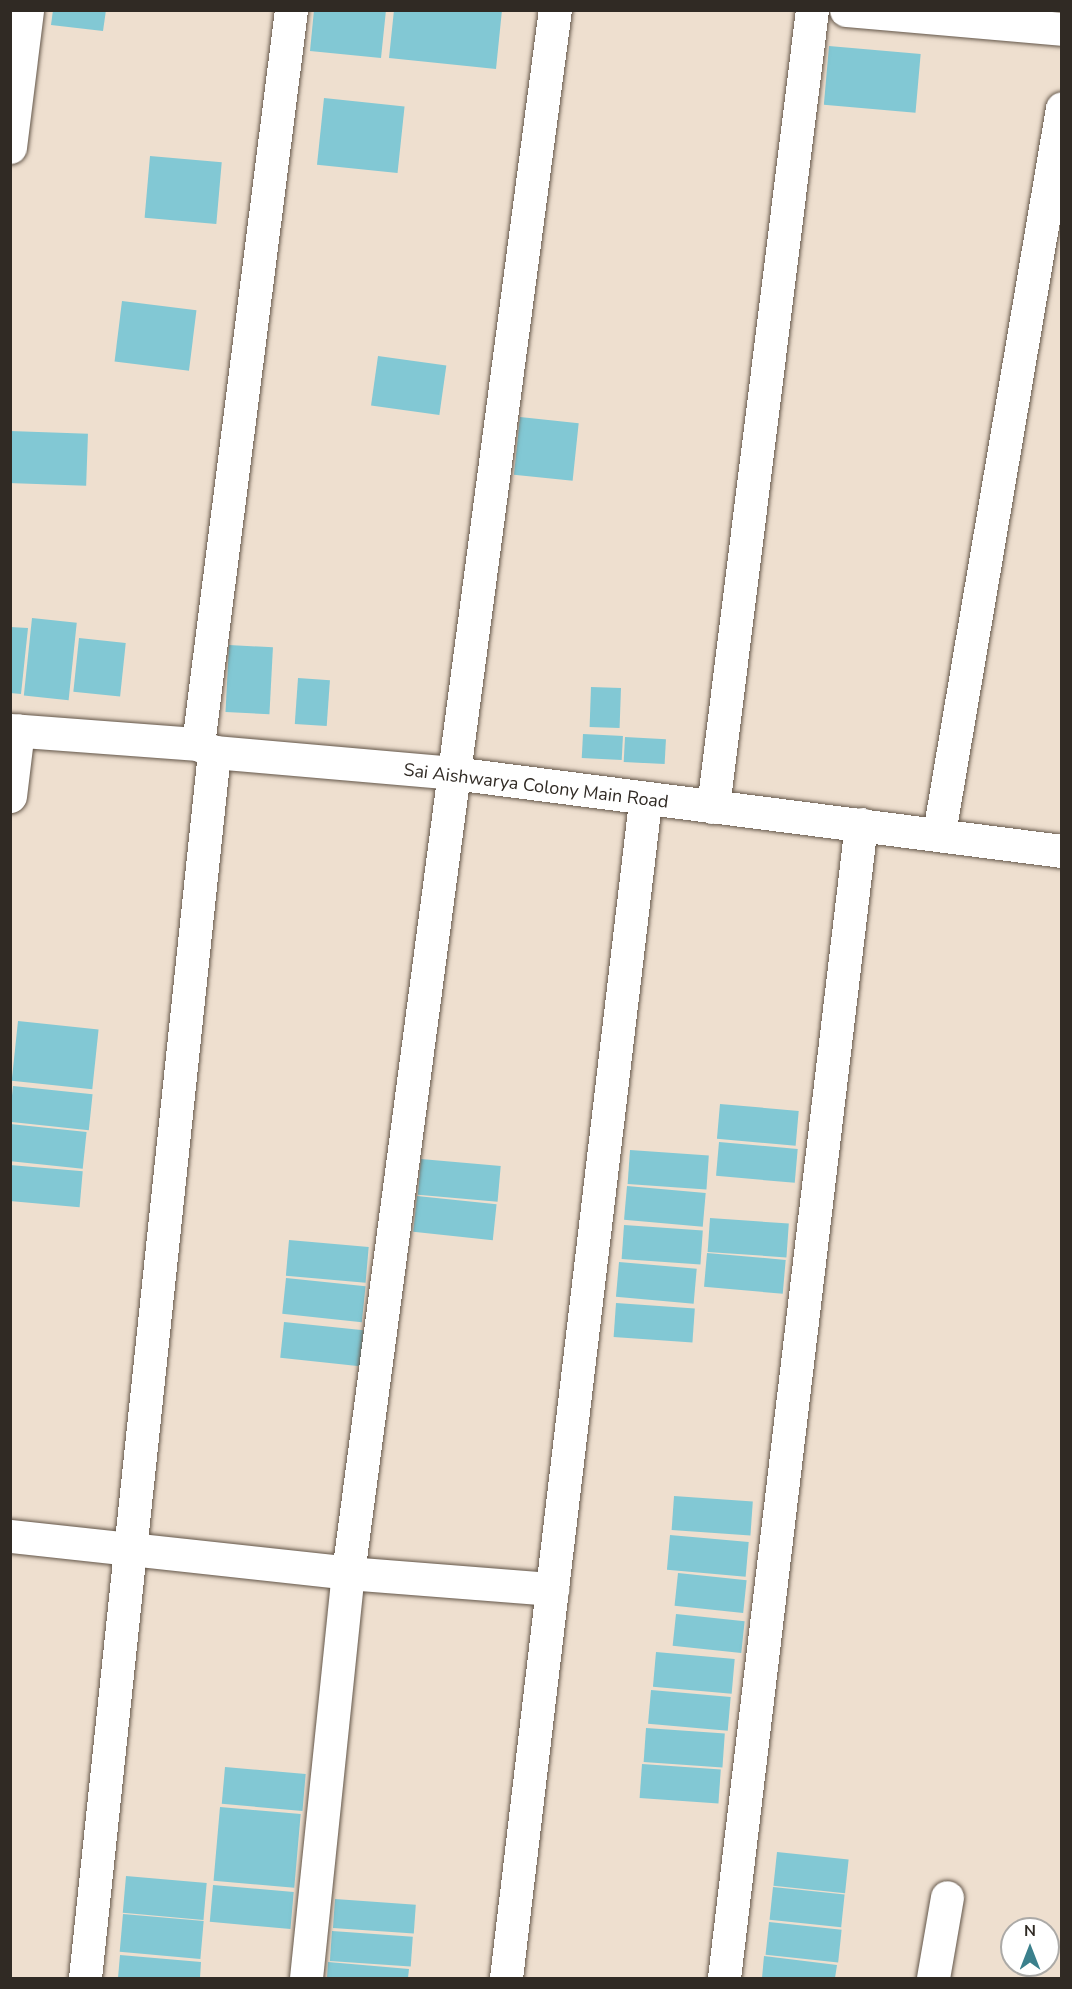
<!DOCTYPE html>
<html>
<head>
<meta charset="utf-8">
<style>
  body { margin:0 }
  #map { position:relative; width:1072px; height:1989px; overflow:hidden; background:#eedfcf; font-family:"Nunito Sans",sans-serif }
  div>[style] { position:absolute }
  .building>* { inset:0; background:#82c8d4; transform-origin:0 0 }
  .roads { filter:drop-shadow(0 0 2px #635649) drop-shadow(0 0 2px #635649) }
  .minor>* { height:33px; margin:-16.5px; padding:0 16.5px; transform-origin:16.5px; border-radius:16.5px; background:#fff }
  span { translate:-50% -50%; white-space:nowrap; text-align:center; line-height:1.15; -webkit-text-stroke:4.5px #fff; paint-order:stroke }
  .street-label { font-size:18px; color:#302a24 }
  .frame { position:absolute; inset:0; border:12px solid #302a24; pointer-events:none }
  .north { position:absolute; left:1000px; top:1917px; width:60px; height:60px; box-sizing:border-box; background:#fff; border:2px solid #acaaa7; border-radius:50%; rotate:0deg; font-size:16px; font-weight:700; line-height:24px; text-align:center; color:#302a24 }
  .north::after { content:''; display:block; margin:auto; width:21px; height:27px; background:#3b808c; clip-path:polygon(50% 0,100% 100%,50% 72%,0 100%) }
</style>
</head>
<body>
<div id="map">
  <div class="building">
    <i style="clip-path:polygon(53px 10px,106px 10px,103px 31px,51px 25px)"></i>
    <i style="clip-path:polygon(314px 10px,386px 10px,381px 58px,310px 51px)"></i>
    <i style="clip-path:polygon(394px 10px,502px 10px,496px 69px,389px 58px)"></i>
    <i style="left:829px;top:46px;width:92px;height:59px;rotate:5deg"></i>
    <i style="left:324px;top:98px;width:81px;height:67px;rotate:6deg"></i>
    <i style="left:150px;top:156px;width:72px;height:62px;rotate:5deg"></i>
    <i style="left:122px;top:301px;width:75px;height:61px;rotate:7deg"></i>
    <i style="left:378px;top:356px;width:69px;height:50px;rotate:8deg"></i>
    <i style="left:520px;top:417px;width:59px;height:58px;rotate:6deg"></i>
    <i style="left:10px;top:431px;width:78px;height:52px;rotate:2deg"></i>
    <i style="left:32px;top:618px;width:45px;height:78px;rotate:6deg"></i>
    <i style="clip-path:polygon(10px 627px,28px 628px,21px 694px,10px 693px)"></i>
    <i style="left:79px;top:638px;width:47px;height:54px;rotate:6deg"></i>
    <i style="left:229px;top:645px;width:44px;height:67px;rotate:3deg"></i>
    <i style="left:298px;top:678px;width:32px;height:46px;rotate:4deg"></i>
    <i style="left:591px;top:687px;width:30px;height:40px;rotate:2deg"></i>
    <i style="left:583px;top:734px;width:40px;height:24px;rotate:3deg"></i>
    <i style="left:625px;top:737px;width:41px;height:25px;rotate:3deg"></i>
    <i style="left:18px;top:1021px;width:81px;height:60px;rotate:6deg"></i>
    <i style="left:13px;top:1086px;width:80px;height:36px;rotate:6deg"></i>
    <i style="left:720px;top:1104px;width:79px;height:35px;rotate:5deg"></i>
    <i style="left:10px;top:1124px;width:77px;height:37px;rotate:6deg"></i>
    <i style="left:719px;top:1142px;width:79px;height:34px;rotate:5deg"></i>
    <i style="left:630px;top:1150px;width:79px;height:34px;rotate:4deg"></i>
    <i style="left:421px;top:1159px;width:80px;height:36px;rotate:5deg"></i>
    <i style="left:10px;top:1165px;width:73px;height:36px;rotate:5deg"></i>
    <i style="left:627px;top:1186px;width:79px;height:34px;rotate:5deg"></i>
    <i style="left:417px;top:1196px;width:80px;height:36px;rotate:6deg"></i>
    <i style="left:710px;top:1218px;width:79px;height:34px;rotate:4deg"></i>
    <i style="left:624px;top:1225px;width:79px;height:34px;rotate:4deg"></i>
    <i style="left:289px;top:1240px;width:80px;height:36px;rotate:5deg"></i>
    <i style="left:707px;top:1253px;width:79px;height:34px;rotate:5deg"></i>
    <i style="left:619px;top:1262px;width:78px;height:35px;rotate:5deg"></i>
    <i style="left:286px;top:1278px;width:80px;height:36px;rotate:6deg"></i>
    <i style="left:616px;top:1303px;width:79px;height:34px;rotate:4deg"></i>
    <i style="left:284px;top:1322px;width:80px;height:36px;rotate:6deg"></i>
    <i style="left:674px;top:1496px;width:79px;height:34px;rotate:4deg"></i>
    <i style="left:670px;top:1535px;width:79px;height:35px;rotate:5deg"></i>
    <i style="left:678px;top:1573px;width:69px;height:33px;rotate:6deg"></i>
    <i style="left:676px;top:1614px;width:69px;height:32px;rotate:6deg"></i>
    <i style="left:656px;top:1652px;width:79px;height:35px;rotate:5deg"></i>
    <i style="left:651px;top:1690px;width:80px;height:34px;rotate:5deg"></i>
    <i style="left:646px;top:1728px;width:79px;height:34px;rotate:4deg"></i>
    <i style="left:642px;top:1764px;width:79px;height:34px;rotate:4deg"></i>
    <i style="left:225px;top:1767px;width:81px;height:37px;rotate:5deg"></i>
    <i style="left:220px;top:1807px;width:81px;height:74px;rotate:5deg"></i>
    <i style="left:777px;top:1852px;width:72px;height:34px;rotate:6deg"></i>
    <i style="left:126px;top:1876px;width:81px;height:37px;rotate:5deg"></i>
    <i style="left:213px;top:1885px;width:81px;height:37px;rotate:5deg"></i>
    <i style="left:773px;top:1887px;width:72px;height:33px;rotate:6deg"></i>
    <i style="left:335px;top:1899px;width:81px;height:29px;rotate:4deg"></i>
    <i style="left:123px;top:1914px;width:81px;height:38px;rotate:5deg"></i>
    <i style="left:769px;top:1922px;width:73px;height:33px;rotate:6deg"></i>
    <i style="left:332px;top:1931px;width:81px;height:30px;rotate:4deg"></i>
    <i style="clip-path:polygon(120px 1955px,201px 1962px,200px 1978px,118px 1978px)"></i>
    <i style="clip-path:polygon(764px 1956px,837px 1965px,835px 1978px,762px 1978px)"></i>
    <i style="clip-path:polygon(328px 1962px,409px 1969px,408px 1978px,327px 1978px)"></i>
  </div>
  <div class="roads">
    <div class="minor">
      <i style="left:846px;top:10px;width:217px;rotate:5deg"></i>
      <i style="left:10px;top:147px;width:138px;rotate:-82.9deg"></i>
      <i style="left:10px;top:730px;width:189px;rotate:4.3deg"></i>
      <i style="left:198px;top:744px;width:18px;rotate:27deg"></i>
      <i style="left:214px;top:752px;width:240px;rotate:5deg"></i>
      <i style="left:453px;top:773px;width:614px;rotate:7.3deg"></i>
      <i style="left:198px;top:744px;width:740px;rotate:-82.78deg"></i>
      <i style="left:10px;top:796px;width:66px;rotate:-83.1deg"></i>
      <i style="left:713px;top:807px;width:803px;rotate:-82.92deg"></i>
      <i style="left:939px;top:833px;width:735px;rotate:-80.37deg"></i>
      <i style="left:10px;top:1536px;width:340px;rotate:6.2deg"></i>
      <i style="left:348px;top:1573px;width:205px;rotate:4.5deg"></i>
      <i style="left:85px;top:1978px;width:1233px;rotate:-83.99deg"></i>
      <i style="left:306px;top:1978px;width:407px;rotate:-84.1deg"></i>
      <i style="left:348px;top:1573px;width:1577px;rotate:-82.46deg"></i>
      <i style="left:506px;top:1978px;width:1185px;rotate:-83.26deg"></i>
      <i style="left:724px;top:1978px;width:1162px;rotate:-83.23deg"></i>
      <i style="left:933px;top:1978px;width:82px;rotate:-80.2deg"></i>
    </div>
  </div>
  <div class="street-label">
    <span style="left:536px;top:786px;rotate:7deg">Sai Aishwarya Colony Main Road</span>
  </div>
  <div class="frame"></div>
  <div class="north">N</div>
</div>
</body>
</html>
